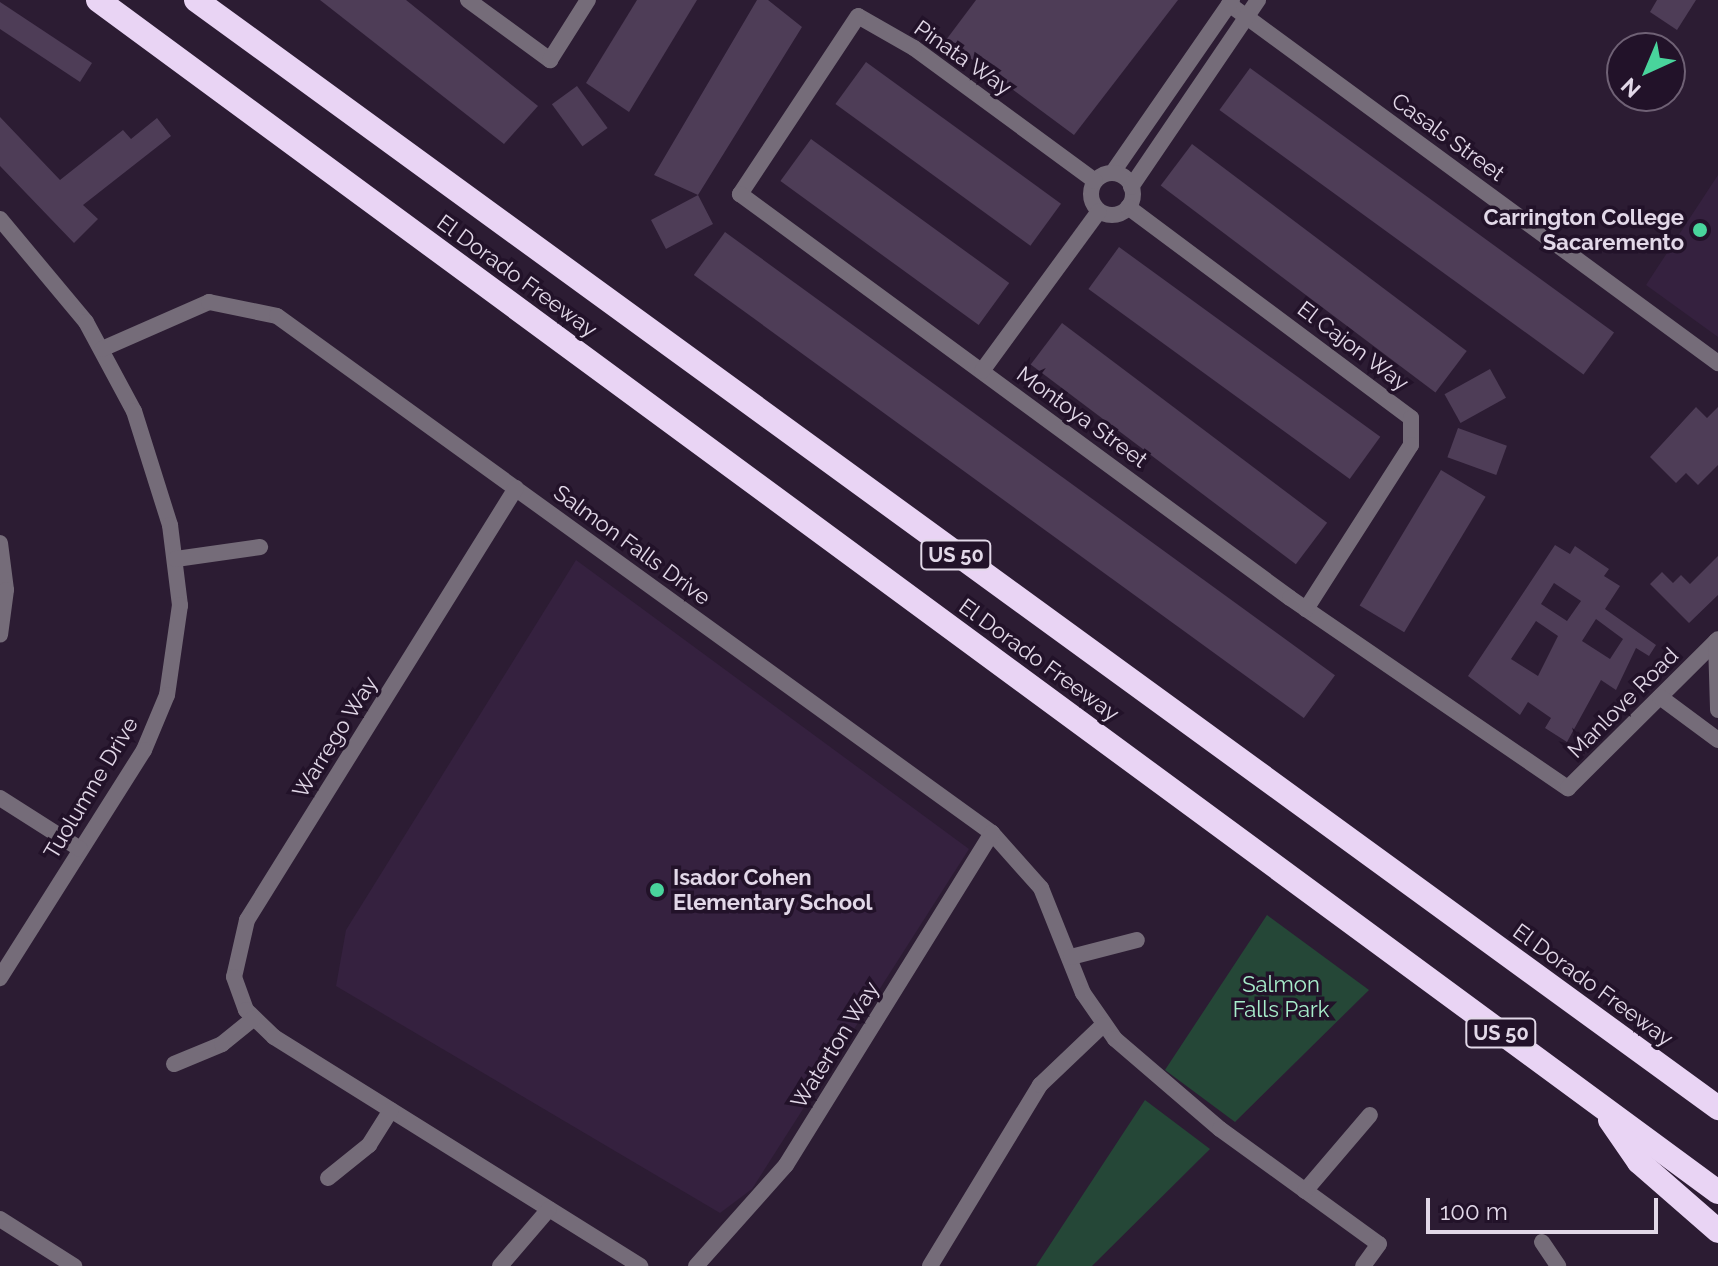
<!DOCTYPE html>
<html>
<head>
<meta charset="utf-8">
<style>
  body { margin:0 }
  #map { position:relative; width:1718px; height:1266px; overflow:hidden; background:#2c1c33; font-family:Raleway,sans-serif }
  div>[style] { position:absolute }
  .built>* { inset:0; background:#35213f }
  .green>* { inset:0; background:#254737 }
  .building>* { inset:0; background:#4e3d57; transform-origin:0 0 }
  .minor>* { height:16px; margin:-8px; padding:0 8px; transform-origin:8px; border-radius:8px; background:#756c79 }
  .minor>.ring { margin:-8px; padding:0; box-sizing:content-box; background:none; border:16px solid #756c79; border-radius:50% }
  .highway>* { height:24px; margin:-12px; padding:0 12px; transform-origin:12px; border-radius:12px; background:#e9d4f4 }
  .dots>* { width:22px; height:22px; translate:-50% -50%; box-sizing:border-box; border:4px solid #221229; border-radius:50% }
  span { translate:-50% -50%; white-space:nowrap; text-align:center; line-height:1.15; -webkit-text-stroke:7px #221229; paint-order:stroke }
  .shield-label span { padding:2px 6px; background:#221229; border:2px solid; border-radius:6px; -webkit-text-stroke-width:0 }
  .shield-label { font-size:20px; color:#e2d8e8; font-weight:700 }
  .street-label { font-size:22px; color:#e2d8e8 }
  .poi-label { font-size:22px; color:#e2d8e8; font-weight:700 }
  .right { translate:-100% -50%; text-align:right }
  .left { translate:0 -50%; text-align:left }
  .park-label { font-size:22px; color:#a7edcb }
  .north { position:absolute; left:1606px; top:32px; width:80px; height:80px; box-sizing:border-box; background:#221229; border:2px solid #6f6175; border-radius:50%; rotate:224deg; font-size:22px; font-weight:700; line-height:32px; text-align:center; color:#e2d8e8 }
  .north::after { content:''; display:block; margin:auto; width:28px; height:36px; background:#49d49c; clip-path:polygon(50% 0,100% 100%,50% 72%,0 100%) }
  .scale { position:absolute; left:1426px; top:1198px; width:232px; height:36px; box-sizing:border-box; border:4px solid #e2d8e8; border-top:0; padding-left:10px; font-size:24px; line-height:28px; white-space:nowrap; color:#e2d8e8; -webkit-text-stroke:6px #221229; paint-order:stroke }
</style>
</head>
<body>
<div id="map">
  <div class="built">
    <i style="clip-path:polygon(1718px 175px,1718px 337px,1646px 285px)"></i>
    <i style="clip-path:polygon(576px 560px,969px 849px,752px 1189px,720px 1213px,336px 986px,346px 930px)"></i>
  </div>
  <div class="green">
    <i style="clip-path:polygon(1267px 915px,1369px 990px,1235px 1122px,1165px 1070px)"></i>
    <i style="clip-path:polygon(1145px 1100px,1210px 1149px,1092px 1266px,1036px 1266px)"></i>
  </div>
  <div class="building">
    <i style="clip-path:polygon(320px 0,406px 0,538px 106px,504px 144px)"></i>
    <i style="clip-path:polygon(637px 0,697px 0,629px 112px,586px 83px)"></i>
    <i style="clip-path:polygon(757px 0,768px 0,802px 27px,698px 195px,713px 224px,666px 249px,651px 220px,698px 195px,654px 175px)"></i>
    <i style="clip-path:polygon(976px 0,1178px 0,1074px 135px,946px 40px)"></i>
    <i style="clip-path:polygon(1657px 0,1696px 0,1677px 30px,1650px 12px)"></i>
    <i style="clip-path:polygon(0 2px,92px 63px,80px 82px,0 29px)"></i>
    <i style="left:866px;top:62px;width:241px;height:52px;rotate:36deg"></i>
    <i style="left:1250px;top:68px;width:450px;height:52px;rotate:36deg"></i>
    <i style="left:577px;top:86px;width:52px;height:31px;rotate:54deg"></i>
    <i style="clip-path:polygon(0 117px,60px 180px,123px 130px,131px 139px,157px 118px,171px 136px,83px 205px,98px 219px,74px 243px,0 166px)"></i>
    <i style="left:811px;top:139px;width:245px;height:52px;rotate:36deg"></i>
    <i style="left:1192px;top:144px;width:344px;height:52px;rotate:37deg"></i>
    <i style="left:725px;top:232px;width:754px;height:53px;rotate:36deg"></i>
    <i style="left:1119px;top:247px;width:323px;height:52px;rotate:36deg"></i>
    <i style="left:1062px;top:323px;width:332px;height:52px;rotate:37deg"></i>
    <i style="left:1490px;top:369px;width:33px;height:52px;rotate:61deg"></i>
    <i style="clip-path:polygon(1696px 407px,1707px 418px,1718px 407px,1718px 465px,1698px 485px,1686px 473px,1676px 483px,1650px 457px)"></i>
    <i style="left:1458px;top:428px;width:52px;height:31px;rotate:20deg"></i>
    <i style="left:1441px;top:470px;width:52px;height:158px;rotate:31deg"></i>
    <i style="clip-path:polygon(evenodd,1555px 545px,1570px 554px,1575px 546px,1609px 569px,1604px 576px,1620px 586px,1605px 609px,1656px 645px,1649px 656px,1636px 648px,1616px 690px,1601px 680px,1567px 742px,1545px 728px,1551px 718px,1528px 702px,1520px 715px,1468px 676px,1555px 545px,1554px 583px,1581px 601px,1567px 621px,1541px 604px,1554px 583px,1555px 545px,1596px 619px,1623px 639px,1610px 659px,1582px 641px,1596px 619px,1555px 545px,1536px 621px,1558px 636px,1538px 676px,1511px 659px,1536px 621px)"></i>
    <i style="clip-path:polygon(1718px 556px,1718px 595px,1689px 623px,1650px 584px,1662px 572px,1673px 583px,1681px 575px,1690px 584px)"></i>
  </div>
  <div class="minor">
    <i style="left:468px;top:0;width:102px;rotate:36.2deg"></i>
    <i style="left:550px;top:60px;width:71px;rotate:-57.7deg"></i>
    <i style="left:1229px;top:4px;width:607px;rotate:36.28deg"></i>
    <i style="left:1113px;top:172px;width:209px;rotate:-55.3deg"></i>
    <i class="ring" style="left:1091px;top:173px;width:26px;height:26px"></i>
    <i style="left:1095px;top:181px;width:225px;rotate:-143.7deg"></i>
    <i style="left:914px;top:48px;width:64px;rotate:-150.3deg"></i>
    <i style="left:858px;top:16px;width:214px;rotate:123.5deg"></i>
    <i style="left:740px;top:194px;width:682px;rotate:36.3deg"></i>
    <i style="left:1290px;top:598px;width:337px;rotate:34.4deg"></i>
    <i style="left:1568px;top:788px;width:211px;rotate:-44.8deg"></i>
    <i style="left:1131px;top:187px;width:226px;rotate:-55.8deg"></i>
    <i style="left:1128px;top:207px;width:353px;rotate:36.7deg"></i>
    <i style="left:1411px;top:418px;width:27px;rotate:90deg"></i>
    <i style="left:1411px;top:445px;width:195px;rotate:122.6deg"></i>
    <i style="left:0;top:219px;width:134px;rotate:50.1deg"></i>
    <i style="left:86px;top:322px;width:101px;rotate:61.7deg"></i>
    <i style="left:134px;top:411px;width:120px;rotate:72.5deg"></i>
    <i style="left:170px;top:525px;width:81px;rotate:82.9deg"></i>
    <i style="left:180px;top:605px;width:91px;rotate:98.2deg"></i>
    <i style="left:167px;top:695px;width:60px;rotate:112.7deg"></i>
    <i style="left:144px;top:750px;width:270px;rotate:122.3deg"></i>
    <i style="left:102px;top:349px;width:117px;rotate:-23.7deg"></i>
    <i style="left:209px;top:302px;width:69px;rotate:11.6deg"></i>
    <i style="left:277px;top:316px;width:882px;rotate:35.87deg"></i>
    <i style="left:992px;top:833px;width:74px;rotate:48.3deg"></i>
    <i style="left:1041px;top:888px;width:113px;rotate:68.2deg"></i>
    <i style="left:1083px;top:993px;width:56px;rotate:55.2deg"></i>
    <i style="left:1115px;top:1039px;width:138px;rotate:40.6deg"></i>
    <i style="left:1220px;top:1129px;width:196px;rotate:35.9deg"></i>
    <i style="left:1379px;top:1244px;width:27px;rotate:126deg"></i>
    <i style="left:982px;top:371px;width:198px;rotate:-53.8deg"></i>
    <i style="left:516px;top:488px;width:509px;rotate:121.91deg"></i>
    <i style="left:247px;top:920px;width:58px;rotate:102.8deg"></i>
    <i style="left:234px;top:977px;width:35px;rotate:70deg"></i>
    <i style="left:246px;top:1010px;width:39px;rotate:44deg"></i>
    <i style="left:274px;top:1037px;width:432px;rotate:32deg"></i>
    <i style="left:0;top:543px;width:47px;rotate:82.7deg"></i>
    <i style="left:6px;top:590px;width:45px;rotate:97.6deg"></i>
    <i style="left:176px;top:559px;width:85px;rotate:-8.1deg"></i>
    <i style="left:1716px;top:641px;width:69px;rotate:88.3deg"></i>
    <i style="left:1660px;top:697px;width:72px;rotate:36.6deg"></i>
    <i style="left:0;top:798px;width:95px;rotate:32.5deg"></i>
    <i style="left:1071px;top:957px;width:68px;rotate:-14.4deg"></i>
    <i style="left:174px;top:1064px;width:52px;rotate:-22.6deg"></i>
    <i style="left:222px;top:1044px;width:40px;rotate:-39deg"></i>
    <i style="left:328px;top:1178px;width:53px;rotate:-38.8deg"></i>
    <i style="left:369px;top:1145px;width:41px;rotate:-57.8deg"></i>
    <i style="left:1305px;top:1191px;width:100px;rotate:-49.5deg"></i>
    <i style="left:0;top:1219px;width:88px;rotate:32.4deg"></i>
    <i style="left:1542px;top:1242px;width:29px;rotate:56deg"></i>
    <i style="left:500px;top:1266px;width:75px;rotate:-49.3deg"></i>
    <i style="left:696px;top:1266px;width:135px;rotate:-48.3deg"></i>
    <i style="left:786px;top:1165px;width:391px;rotate:-58.2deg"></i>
    <i style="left:930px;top:1266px;width:212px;rotate:-58.7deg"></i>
    <i style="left:1040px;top:1085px;width:87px;rotate:-43.6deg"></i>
  </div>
  <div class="highway">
    <i style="left:98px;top:0;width:2011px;rotate:36.35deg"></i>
    <i style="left:196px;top:0;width:1883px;rotate:36.05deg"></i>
    <i style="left:1610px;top:1120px;width:51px;rotate:55.4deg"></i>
    <i style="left:1639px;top:1162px;width:105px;rotate:41.1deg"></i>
  </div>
  <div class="dots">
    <i style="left:1700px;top:230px;background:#49d49c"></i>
    <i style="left:657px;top:890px;background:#49d49c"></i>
  </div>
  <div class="shield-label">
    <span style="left:956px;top:555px">US 50</span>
    <span style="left:1501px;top:1033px">US 50</span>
  </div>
  <div class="street-label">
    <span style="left:963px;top:58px;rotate:35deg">Pinata Way</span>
    <span style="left:1448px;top:137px;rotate:36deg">Casals Street</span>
    <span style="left:517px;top:276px;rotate:36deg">El Dorado Freeway</span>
    <span style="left:1353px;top:346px;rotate:37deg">El Cajon Way</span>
    <span style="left:1082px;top:417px;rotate:36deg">Montoya Street</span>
    <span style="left:632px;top:545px;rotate:36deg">Salmon Falls Drive</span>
    <span style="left:1039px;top:660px;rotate:36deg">El Dorado Freeway</span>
    <span style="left:1623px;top:703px;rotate:-45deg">Manlove Road</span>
    <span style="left:335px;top:737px;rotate:-58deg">Warrego Way</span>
    <span style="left:91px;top:788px;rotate:-59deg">Tuolumne Drive</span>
    <span style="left:1593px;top:985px;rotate:36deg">El Dorado Freeway</span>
    <span style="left:835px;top:1045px;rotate:-58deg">Waterton Way</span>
  </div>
  <div class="poi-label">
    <span class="right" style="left:1684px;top:230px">Carrington College<br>Sacaremento</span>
    <span class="left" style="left:673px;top:890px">Isador Cohen<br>Elementary School</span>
  </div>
  <div class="park-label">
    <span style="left:1281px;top:997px">Salmon<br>Falls Park</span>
  </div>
  <div class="north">N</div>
  <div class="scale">100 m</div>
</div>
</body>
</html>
